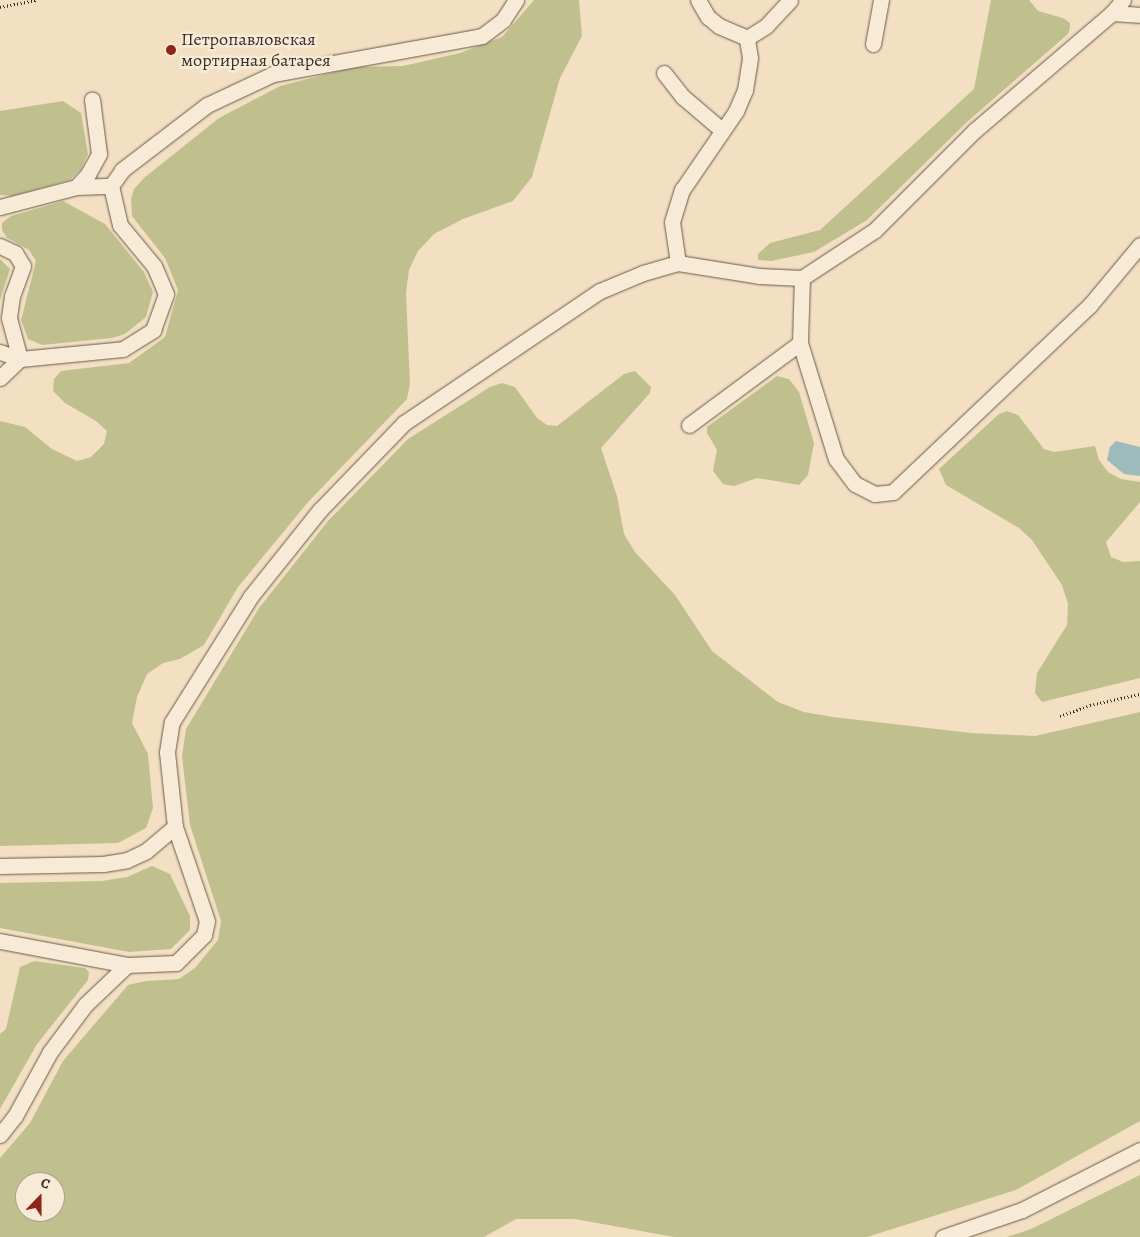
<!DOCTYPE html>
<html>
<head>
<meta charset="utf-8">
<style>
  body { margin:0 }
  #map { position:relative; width:1140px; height:1237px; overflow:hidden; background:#f3dfc1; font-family:Alegreya,serif }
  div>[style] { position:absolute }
  .green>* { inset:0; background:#c0c08f }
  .water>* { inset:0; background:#9dbbba }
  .path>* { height:3px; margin-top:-1.5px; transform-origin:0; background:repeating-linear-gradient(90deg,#382e25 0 1px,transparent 0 3.5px) }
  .roads { filter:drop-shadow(0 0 1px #675a4c) drop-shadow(0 0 1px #675a4c) }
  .service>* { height:15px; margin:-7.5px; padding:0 7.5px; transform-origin:7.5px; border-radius:7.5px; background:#f7ead7 }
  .dots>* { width:14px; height:14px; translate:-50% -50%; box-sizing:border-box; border:2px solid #f7ead7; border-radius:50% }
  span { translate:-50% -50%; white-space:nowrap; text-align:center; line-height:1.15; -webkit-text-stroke:5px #f7ead7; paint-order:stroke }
  .poi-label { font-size:18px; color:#382e25 }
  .left { translate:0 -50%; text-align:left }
  .north { position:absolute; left:15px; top:1172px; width:50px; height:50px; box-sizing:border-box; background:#f7ead7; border:1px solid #ab9f90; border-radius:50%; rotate:22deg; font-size:14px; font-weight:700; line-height:20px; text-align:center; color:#382e25 }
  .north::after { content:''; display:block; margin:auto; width:18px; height:22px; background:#8f2418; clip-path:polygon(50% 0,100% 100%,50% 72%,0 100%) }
</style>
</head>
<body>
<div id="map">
  <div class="green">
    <i style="clip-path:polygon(534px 0,579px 0,582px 36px,560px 78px,532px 177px,513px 201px,463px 219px,434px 234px,418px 251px,409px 270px,406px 293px,410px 384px,407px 399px,309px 501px,238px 587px,204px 645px,180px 659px,163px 663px,147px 674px,137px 697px,132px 723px,148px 754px,153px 808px,146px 828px,118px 843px,0 846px,0 421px,25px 427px,52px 449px,77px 461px,91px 457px,104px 444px,107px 431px,96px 421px,65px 403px,53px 391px,54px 379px,61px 371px,129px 363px,165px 337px,178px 290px,165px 258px,132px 216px,131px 199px,134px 189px,144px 178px,219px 118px,280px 86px,354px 67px,403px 66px,460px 53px,502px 37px)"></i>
    <i style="clip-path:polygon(991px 0,1029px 0,1038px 11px,1063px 18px,1070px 23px,1070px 28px,1068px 34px,967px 122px,867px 220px,814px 252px,771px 261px,758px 260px,758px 254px,770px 243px,820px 230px,974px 89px)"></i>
    <i style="clip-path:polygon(63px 101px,81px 113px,88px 154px,81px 169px,70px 180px,13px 196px,0 195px,0 111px)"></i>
    <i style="clip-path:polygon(63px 201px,105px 224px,144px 272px,153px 292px,146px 317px,125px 334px,112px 338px,42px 345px,28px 339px,21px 320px,36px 261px,29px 250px,7px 238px,2px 230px,2px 223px,11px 216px)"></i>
    <i style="clip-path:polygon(0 259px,10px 269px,0 300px)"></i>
    <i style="clip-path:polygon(evenodd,635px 371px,651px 387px,650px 393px,601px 448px,617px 496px,624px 534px,635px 552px,675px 595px,712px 651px,778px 702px,804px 712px,833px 717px,971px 733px,1035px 736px,1140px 712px,1140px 1121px,1016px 1190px,867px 1237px,674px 1237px,575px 1219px,516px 1219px,484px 1237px,0 1237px,0 1158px,30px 1123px,63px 1061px,128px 985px,146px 981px,179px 979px,195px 968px,218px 940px,221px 921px,190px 825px,182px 756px,186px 729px,259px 608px,328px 521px,408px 439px,490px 387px,502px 383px,515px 387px,537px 418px,547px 425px,557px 426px,624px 374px,635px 371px,25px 1182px,55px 1182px,55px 1212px,25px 1212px,25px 1182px)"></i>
    <i style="clip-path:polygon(777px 376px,789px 379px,799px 392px,814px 443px,808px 475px,799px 485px,757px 478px,734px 486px,723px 484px,713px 471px,717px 450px,707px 433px,707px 427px)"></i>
    <i style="clip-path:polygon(1007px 411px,1018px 415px,1044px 449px,1054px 452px,1095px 446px,1099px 460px,1108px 472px,1121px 479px,1140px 482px,1140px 502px,1106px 542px,1111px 557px,1123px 562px,1140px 561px,1140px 678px,1042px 702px,1035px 693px,1037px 673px,1067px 625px,1068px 604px,1062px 585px,1032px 540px,1019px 528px,946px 485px,939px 469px,999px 414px)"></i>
    <i style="clip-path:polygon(152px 866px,170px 874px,190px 916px,190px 930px,171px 949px,129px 952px,0 928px,0 883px,102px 881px,127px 877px)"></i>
    <i style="clip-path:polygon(34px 961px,85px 968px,89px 972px,88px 980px,37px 1044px,0 1109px,0 1034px,6px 1029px,20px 967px)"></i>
    <i style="clip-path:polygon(1140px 1175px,1140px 1237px,1007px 1237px,1031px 1229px)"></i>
  </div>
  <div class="water">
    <i style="clip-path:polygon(1116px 441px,1140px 447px,1140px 476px,1124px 474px,1107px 460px,1110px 447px)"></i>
  </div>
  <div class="path">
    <i style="left:0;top:7px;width:37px;rotate:-11deg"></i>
    <i style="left:1060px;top:716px;width:32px;rotate:-20deg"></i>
    <i style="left:1090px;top:705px;width:51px;rotate:-12.4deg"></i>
  </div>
  <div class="roads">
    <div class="service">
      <i style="left:698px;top:0;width:20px;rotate:60deg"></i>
      <i style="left:708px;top:17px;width:14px;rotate:39deg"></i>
      <i style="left:719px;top:26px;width:30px;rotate:23deg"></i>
      <i style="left:1112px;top:13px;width:28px;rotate:4deg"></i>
      <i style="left:747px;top:38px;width:22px;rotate:-32deg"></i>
      <i style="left:766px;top:26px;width:35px;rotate:-47deg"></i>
      <i style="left:873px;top:44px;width:45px;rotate:-79.7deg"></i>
      <i style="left:664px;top:73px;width:31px;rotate:52deg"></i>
      <i style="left:683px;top:97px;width:52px;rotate:40.4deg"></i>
      <i style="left:76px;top:187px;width:35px;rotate:-2deg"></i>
      <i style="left:0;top:207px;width:79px;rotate:-14.7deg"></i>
      <i style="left:76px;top:187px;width:18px;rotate:-47deg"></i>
      <i style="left:88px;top:174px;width:23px;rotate:-61deg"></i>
      <i style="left:99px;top:154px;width:55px;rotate:-97.3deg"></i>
      <i style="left:0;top:246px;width:17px;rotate:25deg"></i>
      <i style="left:15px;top:253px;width:15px;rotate:58deg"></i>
      <i style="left:23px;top:266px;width:32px;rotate:110deg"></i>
      <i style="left:12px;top:296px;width:22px;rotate:98deg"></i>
      <i style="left:9px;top:318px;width:42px;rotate:75deg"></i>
      <i style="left:678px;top:263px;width:41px;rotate:-98.3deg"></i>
      <i style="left:672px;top:222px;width:34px;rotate:-73deg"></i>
      <i style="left:682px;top:190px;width:96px;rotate:-55.6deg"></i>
      <i style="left:736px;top:111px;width:23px;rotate:-67deg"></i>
      <i style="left:745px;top:90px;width:32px;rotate:-81deg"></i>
      <i style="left:750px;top:58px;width:20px;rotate:-99deg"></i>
      <i style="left:802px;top:278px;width:65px;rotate:91.8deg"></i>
      <i style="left:800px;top:343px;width:121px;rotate:72.8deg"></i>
      <i style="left:836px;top:459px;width:31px;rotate:53deg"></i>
      <i style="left:855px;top:484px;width:22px;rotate:27deg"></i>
      <i style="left:875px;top:494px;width:18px;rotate:-6deg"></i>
      <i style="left:893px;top:492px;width:272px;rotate:-43.5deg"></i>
      <i style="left:1090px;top:305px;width:78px;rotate:-50.2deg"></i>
      <i style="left:0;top:352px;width:21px;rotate:19deg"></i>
      <i style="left:0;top:378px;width:28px;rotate:-44deg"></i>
      <i style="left:20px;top:359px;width:103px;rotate:-5.5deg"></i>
      <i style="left:123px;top:349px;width:36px;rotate:-32deg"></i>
      <i style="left:153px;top:330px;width:38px;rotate:-70deg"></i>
      <i style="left:166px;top:294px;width:30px;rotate:-113deg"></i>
      <i style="left:154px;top:266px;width:53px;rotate:-129.7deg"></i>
      <i style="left:120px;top:225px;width:40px;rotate:-103deg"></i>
      <i style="left:111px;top:186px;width:19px;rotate:-55deg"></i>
      <i style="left:122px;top:170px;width:107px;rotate:-37.4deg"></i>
      <i style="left:207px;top:105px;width:73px;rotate:-25.2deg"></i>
      <i style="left:273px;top:74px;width:212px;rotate:-10.3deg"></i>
      <i style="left:482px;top:36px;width:26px;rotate:-37deg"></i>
      <i style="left:503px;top:20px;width:24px;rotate:-57deg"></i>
      <i style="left:689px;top:425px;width:138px;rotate:-36.5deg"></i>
      <i style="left:0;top:866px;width:103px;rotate:-1.1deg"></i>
      <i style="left:103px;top:864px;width:24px;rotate:-9deg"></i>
      <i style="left:127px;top:860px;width:21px;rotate:-25deg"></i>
      <i style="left:146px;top:851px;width:38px;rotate:-40deg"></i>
      <i style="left:0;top:941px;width:129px;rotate:10.7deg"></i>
      <i style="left:127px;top:965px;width:49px;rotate:-2.3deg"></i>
      <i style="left:176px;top:963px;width:40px;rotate:-45deg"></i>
      <i style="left:204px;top:935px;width:14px;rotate:-78deg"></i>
      <i style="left:207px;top:921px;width:99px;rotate:-108.8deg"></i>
      <i style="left:175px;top:827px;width:75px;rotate:-96.1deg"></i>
      <i style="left:167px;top:752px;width:30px;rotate:-81deg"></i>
      <i style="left:172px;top:722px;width:149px;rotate:-57.9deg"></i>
      <i style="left:251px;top:596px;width:110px;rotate:-51.3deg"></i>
      <i style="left:320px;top:510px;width:121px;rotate:-46deg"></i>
      <i style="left:404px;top:423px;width:236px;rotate:-34deg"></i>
      <i style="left:600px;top:291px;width:47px;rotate:-22.7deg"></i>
      <i style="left:643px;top:273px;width:36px;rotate:-16deg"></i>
      <i style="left:678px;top:263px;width:82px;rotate:9.1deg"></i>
      <i style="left:759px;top:276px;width:43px;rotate:2.7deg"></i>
      <i style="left:802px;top:278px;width:87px;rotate:-33.3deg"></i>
      <i style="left:875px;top:230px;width:140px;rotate:-45deg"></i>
      <i style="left:974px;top:131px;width:182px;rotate:-40.5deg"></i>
      <i style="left:1112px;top:13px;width:17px;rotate:-50deg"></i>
      <i style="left:0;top:1135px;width:24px;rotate:-52deg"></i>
      <i style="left:15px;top:1116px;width:73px;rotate:-61.3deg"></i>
      <i style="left:50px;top:1052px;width:59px;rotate:-53.3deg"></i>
      <i style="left:85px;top:1005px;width:58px;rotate:-43.6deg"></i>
      <i style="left:943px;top:1237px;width:83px;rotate:-18.9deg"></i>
      <i style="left:1022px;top:1210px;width:132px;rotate:-27deg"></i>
    </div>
  </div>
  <div class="dots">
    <i style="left:171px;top:50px;background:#8f2418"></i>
  </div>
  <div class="poi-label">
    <span class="left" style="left:181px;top:50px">Петропавловская<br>мортирная батарея</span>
  </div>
  <div class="north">С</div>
</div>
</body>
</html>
